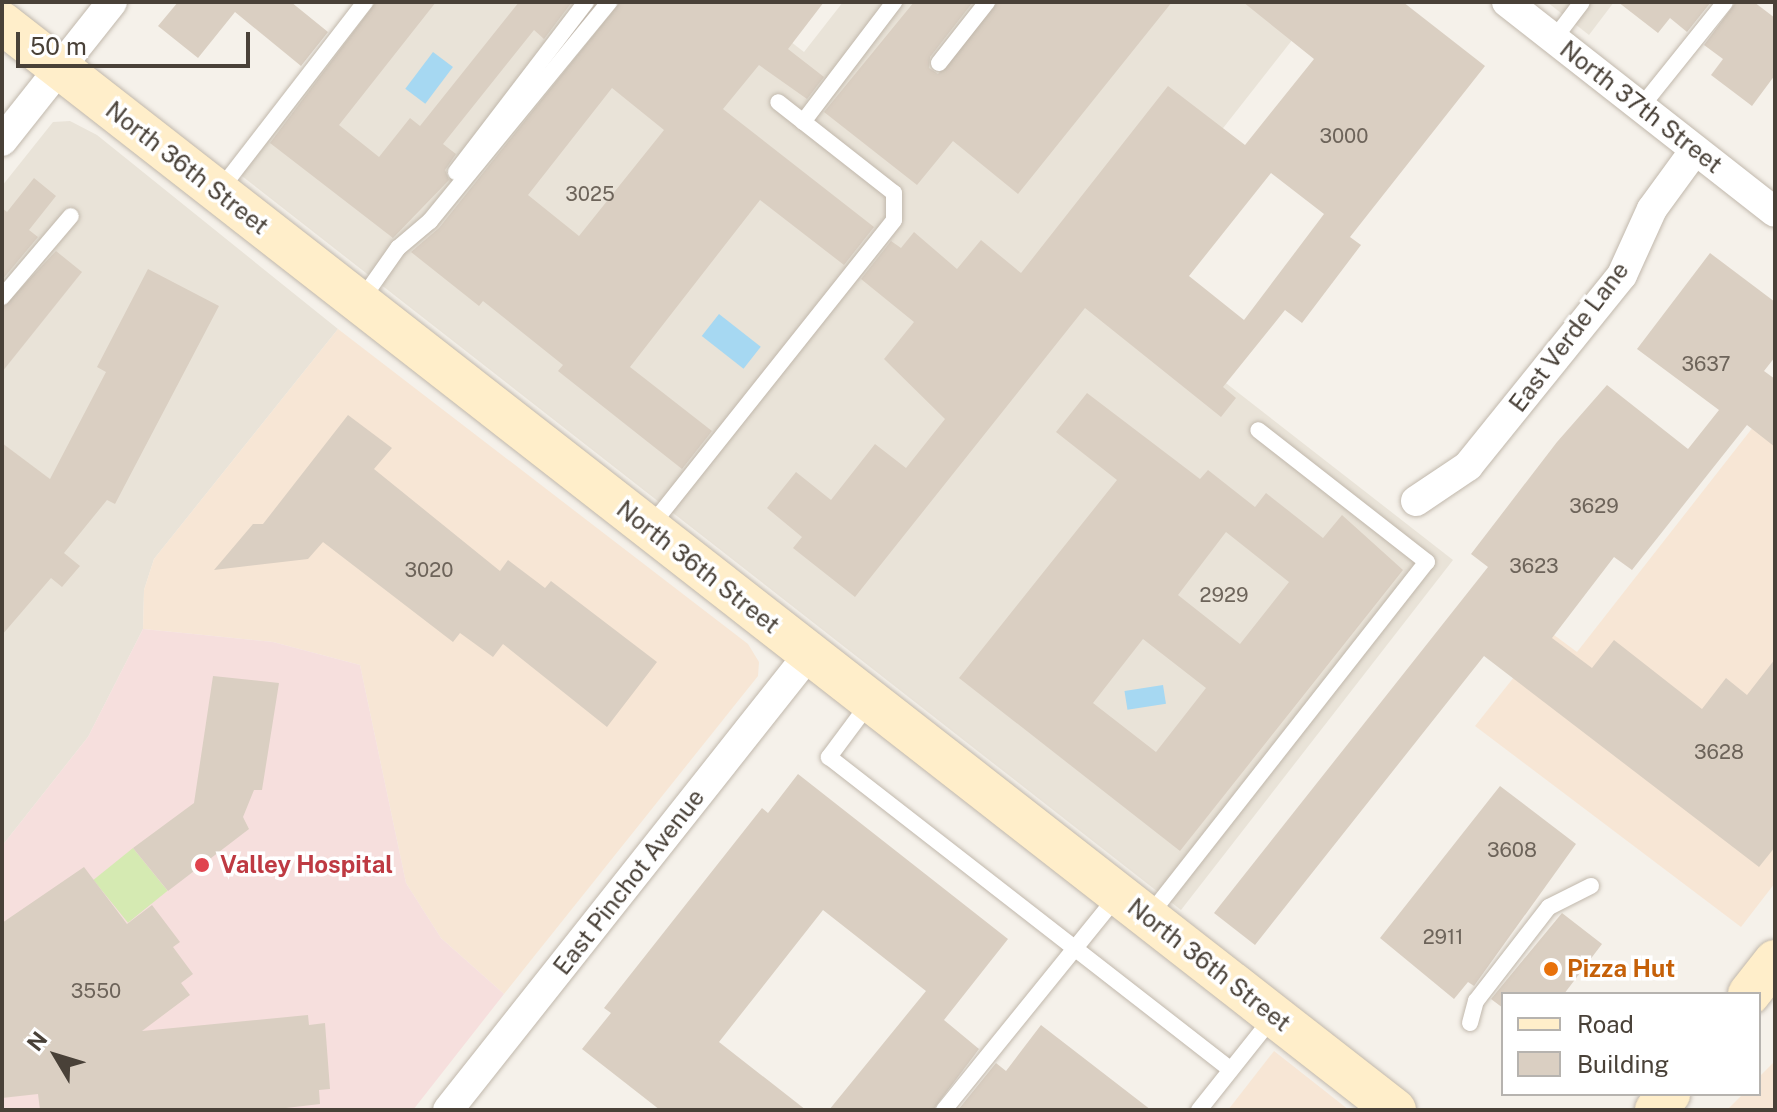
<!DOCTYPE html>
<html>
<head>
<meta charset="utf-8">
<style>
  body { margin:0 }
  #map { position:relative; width:1777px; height:1112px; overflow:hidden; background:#f5f1ea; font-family:"Public Sans",sans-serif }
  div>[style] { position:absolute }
  .residential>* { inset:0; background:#e9e3d8 }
  .commercial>* { inset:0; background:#f7e6d5 }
  .medical>* { inset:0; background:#f6dfdd }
  .green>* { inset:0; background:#d5eab2; transform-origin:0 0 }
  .water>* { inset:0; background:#a6d8f2; transform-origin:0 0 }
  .building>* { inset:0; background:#dacfc2 }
  .roads { filter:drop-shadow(0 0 2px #c1b8ac) drop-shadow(0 0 2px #c1b8ac) }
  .lane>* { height:16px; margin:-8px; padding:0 8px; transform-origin:8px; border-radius:8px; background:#fff }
  .street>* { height:30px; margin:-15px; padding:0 15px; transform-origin:15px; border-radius:15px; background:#fff }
  .secondary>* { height:42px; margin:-21px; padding:0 21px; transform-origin:21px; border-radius:21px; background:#ffeeca }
  .dots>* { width:22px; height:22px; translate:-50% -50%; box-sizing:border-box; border:4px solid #fff; border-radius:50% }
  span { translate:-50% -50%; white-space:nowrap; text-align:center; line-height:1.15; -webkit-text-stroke:7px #fff; paint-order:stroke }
  .number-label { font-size:20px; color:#6d645a }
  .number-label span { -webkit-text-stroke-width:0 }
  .street-label { font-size:24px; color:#494138 }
  .health-label { font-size:24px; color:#be3a42; font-weight:700 }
  .left { translate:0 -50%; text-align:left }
  .food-label { font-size:24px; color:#c56008; font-weight:700 }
  .frame { position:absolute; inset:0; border:4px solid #494138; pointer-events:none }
  .legend { position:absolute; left:1501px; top:992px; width:260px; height:104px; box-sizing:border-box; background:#fff; border:2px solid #b6b3af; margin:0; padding:10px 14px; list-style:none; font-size:24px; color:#494138 }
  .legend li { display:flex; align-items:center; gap:16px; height:40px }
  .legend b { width:40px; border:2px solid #b6b3af }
  .north { position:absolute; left:16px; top:1016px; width:80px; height:80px; -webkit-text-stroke:6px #fff; paint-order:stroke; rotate:308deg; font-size:22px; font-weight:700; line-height:32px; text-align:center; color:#494138 }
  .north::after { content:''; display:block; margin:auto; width:28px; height:36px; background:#494138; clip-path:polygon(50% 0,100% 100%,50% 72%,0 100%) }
  .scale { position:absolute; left:16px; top:32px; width:234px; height:36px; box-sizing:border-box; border:4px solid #494138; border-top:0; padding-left:10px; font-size:24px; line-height:28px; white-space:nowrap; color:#494138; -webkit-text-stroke:6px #fff; paint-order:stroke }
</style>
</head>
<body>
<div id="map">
  <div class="residential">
    <i style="clip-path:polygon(357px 2px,740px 2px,804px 52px,843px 2px,1322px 2px,1100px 285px,1453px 560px,1181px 910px,229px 166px)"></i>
    <i style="clip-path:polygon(1547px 2px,1614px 2px,1589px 35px)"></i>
    <i style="clip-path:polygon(70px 121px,97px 135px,338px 329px,154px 559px,144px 590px,143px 629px,88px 737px,2px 846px,2px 186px,53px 122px)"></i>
  </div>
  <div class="commercial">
    <i style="clip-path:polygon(338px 329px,748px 644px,759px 662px,758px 676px,504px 994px,441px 938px,406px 883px,360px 665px,273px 642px,143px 629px,144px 590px,154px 559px)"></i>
    <i style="clip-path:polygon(1775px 399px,1775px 883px,1741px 927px,1475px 726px,1550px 632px,1577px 652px)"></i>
    <i style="clip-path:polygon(1274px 1051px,1349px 1110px,1228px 1110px)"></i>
    <i style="clip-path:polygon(1775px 1061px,1775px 1110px,1727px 1110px,1743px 1094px,1759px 1094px,1759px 1077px)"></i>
  </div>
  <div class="medical">
    <i style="clip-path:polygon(143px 629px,273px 642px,360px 665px,406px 883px,441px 938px,504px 994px,413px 1110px,2px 1110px,2px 846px,88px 737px)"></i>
  </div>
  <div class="green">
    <i style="left:133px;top:848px;width:55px;height:51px;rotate:51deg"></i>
  </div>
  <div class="water">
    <i style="left:433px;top:52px;width:25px;height:46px;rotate:37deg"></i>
    <i style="left:719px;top:314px;width:53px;height:28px;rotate:38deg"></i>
    <i style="left:1163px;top:685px;width:19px;height:39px;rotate:81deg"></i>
  </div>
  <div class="building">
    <i style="clip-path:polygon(178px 2px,291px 2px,328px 32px,301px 66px,235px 12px,198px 58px,158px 26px)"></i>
    <i style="clip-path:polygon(376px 2px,436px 2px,339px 125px,379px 157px,410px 118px,420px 126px,519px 2px,572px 2px,544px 39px,534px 30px,443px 144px,456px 154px,445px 170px,449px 180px,393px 238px,270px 143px)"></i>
    <i style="clip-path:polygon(evenodd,620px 2px,824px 2px,788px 49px,824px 77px,807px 99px,759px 65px,723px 109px,874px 227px,844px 265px,760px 200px,630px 367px,712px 431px,682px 469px,558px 371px,563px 365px,483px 301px,479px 306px,411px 252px,439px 228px,620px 2px,612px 88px,664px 130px,579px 236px,528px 195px,612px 88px)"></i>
    <i style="clip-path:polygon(914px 2px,973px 2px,930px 57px,929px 68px,938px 74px,998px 2px,1172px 2px,1018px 194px,953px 141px,917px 185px,824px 112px)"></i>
    <i style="clip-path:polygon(evenodd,1243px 2px,1403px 2px,1485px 66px,1350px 237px,1361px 245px,1302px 323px,1285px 310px,1223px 387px,1236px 398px,1221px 417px,1085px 308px,855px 597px,793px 548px,802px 537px,767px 508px,796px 472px,831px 500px,875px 444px,906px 468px,945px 419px,884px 359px,914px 322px,861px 279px,891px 241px,901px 248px,914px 232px,957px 269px,981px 240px,1021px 273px,1168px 86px,1245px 145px,1314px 59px,1243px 2px,1271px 173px,1324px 214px,1244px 320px,1189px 276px,1271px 173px)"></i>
    <i style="clip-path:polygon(1618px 2px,1711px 2px,1687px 32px,1670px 18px,1658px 33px)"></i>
    <i style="clip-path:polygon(1736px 2px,1754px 2px,1775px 18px,1775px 75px,1752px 106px,1711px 75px,1723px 59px,1704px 45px)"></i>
    <i style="clip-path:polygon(34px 178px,56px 196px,29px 230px,38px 237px,2px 280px,2px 208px,7px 212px)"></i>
    <i style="clip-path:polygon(56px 251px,82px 272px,2px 372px,2px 308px)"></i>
    <i style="clip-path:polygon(1710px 253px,1775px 302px,1775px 357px,1764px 371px,1775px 379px,1775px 447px,1747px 425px,1632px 570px,1614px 557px,1552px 638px,1592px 668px,1614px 640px,1702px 709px,1726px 678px,1747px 695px,1775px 659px,1775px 847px,1759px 867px,1484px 656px,1255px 945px,1214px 913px,1488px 567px,1471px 554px,1557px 442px,1607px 385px,1688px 449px,1719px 410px,1637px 349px)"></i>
    <i style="clip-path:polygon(148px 269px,219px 306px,115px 504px,107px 500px,64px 553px,80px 566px,62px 587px,51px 578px,2px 635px,2px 443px,50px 479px,106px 372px,97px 367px)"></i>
    <i style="clip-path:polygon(evenodd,1087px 393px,1200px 479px,1208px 470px,1255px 507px,1266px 493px,1323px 538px,1342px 515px,1403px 570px,1180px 851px,959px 678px,1117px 480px,1056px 432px,1087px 393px,1226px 532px,1289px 582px,1240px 644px,1178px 595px,1226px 532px,1087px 393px,1143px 639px,1206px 688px,1156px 752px,1093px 703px,1143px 639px)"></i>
    <i style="clip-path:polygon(348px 415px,392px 448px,374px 469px,500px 571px,508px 560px,545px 588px,551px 581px,657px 662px,607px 727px,503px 644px,493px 657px,460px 633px,453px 642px,323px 542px,308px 559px,214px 570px,253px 524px,263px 524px)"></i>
    <i style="clip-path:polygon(213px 676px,279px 683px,262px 790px,254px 790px,243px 817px,249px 829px,168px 891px,133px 848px,194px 803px)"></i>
    <i style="clip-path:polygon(798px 774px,1008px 939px,944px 1020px,979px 1049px,933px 1110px,829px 1110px,926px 991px,823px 910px,719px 1042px,806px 1110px,660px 1110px,582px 1049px,611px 1013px,604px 1008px,762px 808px,768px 813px)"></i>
    <i style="clip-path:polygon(1500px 786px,1576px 844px,1474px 986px,1468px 982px,1454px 999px,1380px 938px)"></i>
    <i style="clip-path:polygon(84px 867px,127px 924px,152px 905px,180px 942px,173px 947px,193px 974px,181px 983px,190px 995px,142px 1031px,308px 1015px,309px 1025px,325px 1023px,330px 1089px,319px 1090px,320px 1104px,269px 1110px,40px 1110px,38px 1094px,2px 1098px,2px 923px)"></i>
    <i style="clip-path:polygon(1562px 913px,1602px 944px,1564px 994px,1503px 994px,1503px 1008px,1491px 999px)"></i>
    <i style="clip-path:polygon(1041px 1025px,1151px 1110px,958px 1110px,996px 1063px,1006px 1071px)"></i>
  </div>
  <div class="roads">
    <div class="lane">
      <i style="left:1554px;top:39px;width:46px;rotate:-52.9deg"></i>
      <i style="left:939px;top:63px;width:78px;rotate:-51.8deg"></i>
      <i style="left:1641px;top:107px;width:134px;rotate:-51.3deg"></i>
      <i style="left:803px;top:122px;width:151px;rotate:-52.8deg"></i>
      <i style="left:456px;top:172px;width:214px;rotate:-52.6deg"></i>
      <i style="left:219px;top:191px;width:239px;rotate:-52.3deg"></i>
      <i style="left:2px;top:297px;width:106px;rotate:-49.6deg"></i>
      <i style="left:360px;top:302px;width:66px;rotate:-54.9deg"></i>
      <i style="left:398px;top:248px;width:42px;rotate:-40.2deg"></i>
      <i style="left:430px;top:221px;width:283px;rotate:-50.7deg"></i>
      <i style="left:650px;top:527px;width:392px;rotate:-51.5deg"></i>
      <i style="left:894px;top:220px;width:27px;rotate:-90deg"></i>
      <i style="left:894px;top:193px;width:147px;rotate:-141.9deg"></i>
      <i style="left:870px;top:702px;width:69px;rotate:126.7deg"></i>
      <i style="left:829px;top:757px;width:509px;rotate:37.9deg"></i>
      <i style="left:1149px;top:916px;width:450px;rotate:-51.9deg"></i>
      <i style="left:1427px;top:562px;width:214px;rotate:-142deg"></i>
      <i style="left:1470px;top:1023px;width:23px;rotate:-75deg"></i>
      <i style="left:1476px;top:1001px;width:119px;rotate:-52.2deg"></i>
      <i style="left:1549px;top:907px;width:47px;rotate:-26.6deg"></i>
      <i style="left:944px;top:1110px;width:275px;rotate:-51deg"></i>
      <i style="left:1199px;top:1110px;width:119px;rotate:-51.5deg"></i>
    </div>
    <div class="street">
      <i style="left:1507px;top:2px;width:340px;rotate:38.1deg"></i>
      <i style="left:2px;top:141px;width:177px;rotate:-51.6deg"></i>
      <i style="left:1416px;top:501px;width:63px;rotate:-33.9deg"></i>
      <i style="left:1468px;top:466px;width:245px;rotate:-51.1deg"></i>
      <i style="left:1622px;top:275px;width:72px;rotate:-65.6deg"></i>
      <i style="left:1652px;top:209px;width:73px;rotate:-53.9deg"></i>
      <i style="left:448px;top:1110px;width:582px;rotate:-51.63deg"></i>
    </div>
    <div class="secondary">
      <i style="left:2px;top:23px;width:1767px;rotate:37.97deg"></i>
      <i style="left:1749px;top:994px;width:42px;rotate:-51.8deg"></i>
      <i style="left:1656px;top:1110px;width:21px;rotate:-51deg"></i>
    </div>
  </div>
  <div class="dots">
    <i style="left:202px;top:865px;background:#e0444e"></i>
    <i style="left:1551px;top:969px;background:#e8710a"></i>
  </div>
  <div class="number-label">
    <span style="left:1344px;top:136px">3000</span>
    <span style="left:590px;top:194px">3025</span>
    <span style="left:1706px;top:364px">3637</span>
    <span style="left:1594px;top:506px">3629</span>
    <span style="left:1534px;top:566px">3623</span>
    <span style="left:429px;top:570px">3020</span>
    <span style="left:1224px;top:595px">2929</span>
    <span style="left:1719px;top:752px">3628</span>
    <span style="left:1512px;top:850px">3608</span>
    <span style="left:1443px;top:937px">2911</span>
    <span style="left:96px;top:991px">3550</span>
  </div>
  <div class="street-label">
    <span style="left:1641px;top:107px;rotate:38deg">North 37th Street</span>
    <span style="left:187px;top:168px;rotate:38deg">North 36th Street</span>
    <span style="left:1569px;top:337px;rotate:-53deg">East Verde Lane</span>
    <span style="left:698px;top:567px;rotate:38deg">North 36th Street</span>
    <span style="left:629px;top:882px;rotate:-52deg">East Pinchot Avenue</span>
    <span style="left:1209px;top:965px;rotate:38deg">North 36th Street</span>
  </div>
  <div class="health-label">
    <span class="left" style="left:220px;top:865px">Valley Hospital</span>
  </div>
  <div class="food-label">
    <span class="left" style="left:1567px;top:969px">Pizza Hut</span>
  </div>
  <div class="frame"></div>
  <ul class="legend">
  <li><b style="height:10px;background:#ffeeca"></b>Road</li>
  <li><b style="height:22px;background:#dacfc2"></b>Building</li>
  </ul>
  <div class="north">N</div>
  <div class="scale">50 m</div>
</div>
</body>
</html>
